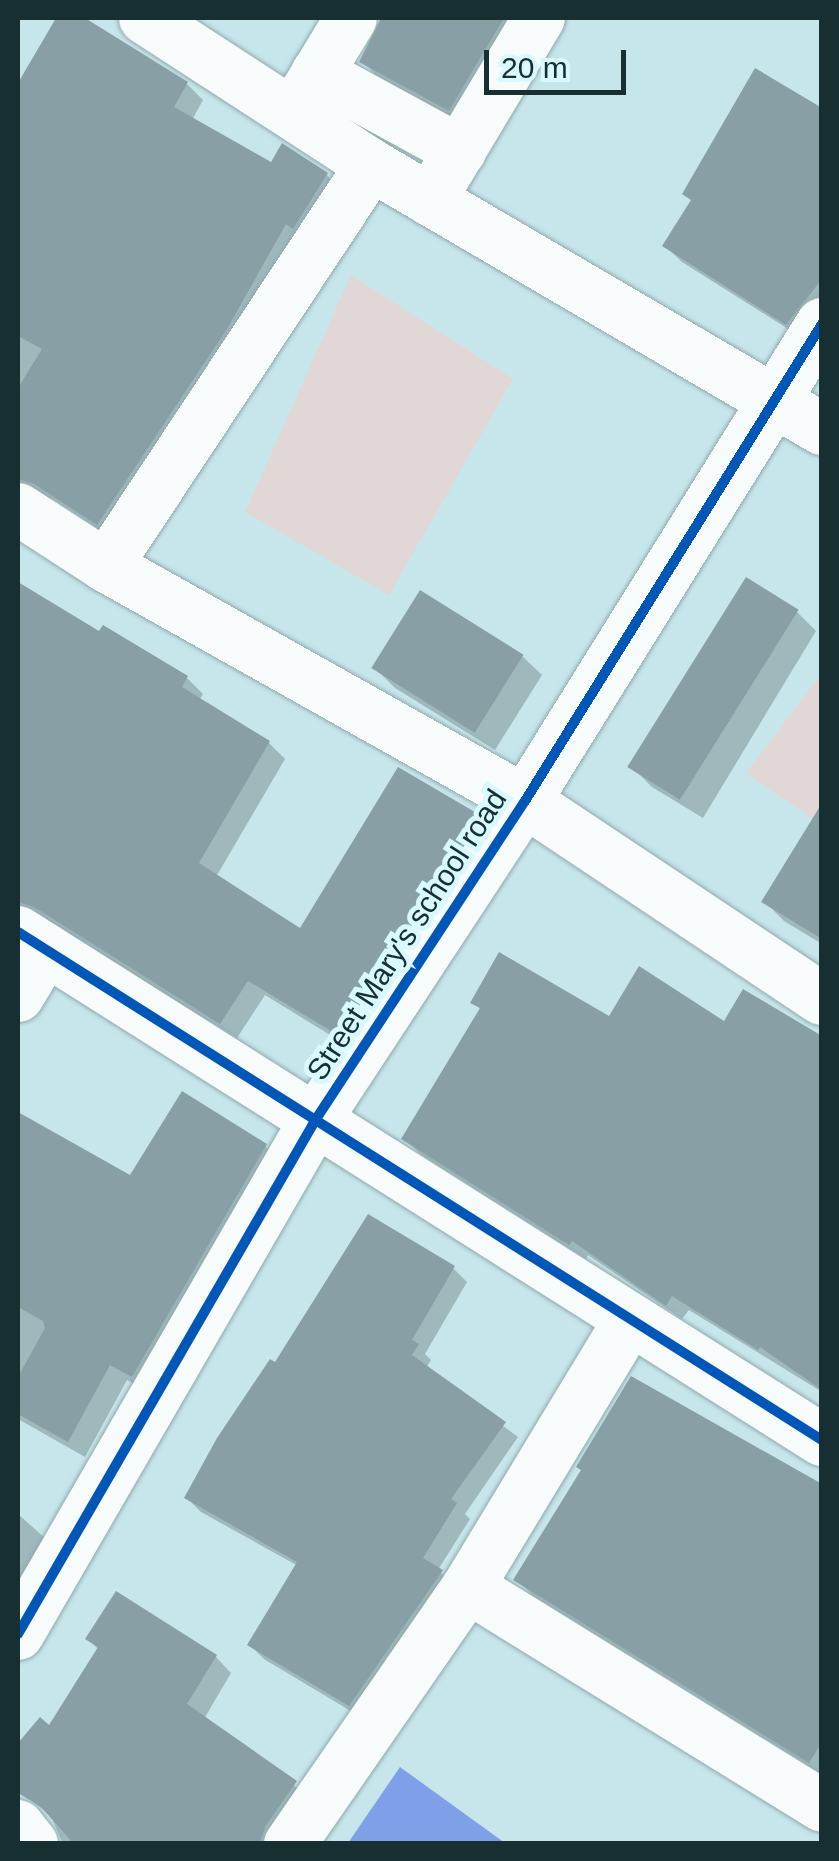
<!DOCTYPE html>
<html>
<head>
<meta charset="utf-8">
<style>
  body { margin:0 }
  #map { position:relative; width:839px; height:1861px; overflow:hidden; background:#c7e6eb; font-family:Arial,sans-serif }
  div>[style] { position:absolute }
  .green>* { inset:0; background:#e0d7d6 }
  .water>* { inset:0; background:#7f9fe9 }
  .shadow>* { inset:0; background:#0003 }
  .building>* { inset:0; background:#889fa5; transform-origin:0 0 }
  .roads { filter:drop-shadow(0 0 2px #91a9ad) drop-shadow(0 0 2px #91a9ad) }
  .minor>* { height:52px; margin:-26px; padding:0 26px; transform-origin:26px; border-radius:26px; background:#f7fbfc }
  .cycleway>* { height:10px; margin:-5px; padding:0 5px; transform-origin:5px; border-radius:5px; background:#0057b8 }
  span { translate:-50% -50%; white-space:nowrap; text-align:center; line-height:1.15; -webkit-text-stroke:10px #d8f9ff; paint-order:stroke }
  .street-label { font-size:30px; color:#182f32 }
  .frame { position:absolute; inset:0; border:20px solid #182f32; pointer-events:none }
  .scale { position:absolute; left:484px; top:50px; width:142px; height:45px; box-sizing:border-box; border:5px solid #182f32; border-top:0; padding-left:12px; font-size:30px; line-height:35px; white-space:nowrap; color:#182f32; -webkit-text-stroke:8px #d8f9ff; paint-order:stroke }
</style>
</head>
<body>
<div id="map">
  <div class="green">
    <i style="clip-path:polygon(351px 275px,513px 379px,389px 595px,245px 512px)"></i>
    <i style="clip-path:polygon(821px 674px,821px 825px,746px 773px)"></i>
  </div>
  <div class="water">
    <i style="clip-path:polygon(400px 1767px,505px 1843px,348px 1843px)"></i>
  </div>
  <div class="shadow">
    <i style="clip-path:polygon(58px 18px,79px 18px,187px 84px,203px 100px,192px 120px,272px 165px,326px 174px,342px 191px,114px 539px,53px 499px,28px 496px,18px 490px,18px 127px,27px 110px,18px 100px,18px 88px)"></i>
    <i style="clip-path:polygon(382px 18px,532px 18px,466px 126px,379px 78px,363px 62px,379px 33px)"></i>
    <i style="clip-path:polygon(822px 111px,822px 318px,804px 339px,682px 262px,665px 246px)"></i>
    <i style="clip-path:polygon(18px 585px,100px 635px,187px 678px,203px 694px,199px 701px,269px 743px,285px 759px,216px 877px,301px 932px,478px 817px,494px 834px,353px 1049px,265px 995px,237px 1038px,18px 904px)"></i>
    <i style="clip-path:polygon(797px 612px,816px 631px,703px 818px,652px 787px,632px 767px)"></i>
    <i style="clip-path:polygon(522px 656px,542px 675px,495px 750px,395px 688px,375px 668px)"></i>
    <i style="clip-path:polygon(822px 859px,822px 944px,784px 921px,765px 902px)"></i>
    <i style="clip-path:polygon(474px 1002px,822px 1240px,822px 1392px,689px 1310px,682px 1319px,588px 1255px,586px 1259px,420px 1154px,404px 1138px,481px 1010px)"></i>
    <i style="clip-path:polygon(18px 1114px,131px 1178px,265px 1146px,281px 1162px,148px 1392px,127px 1380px,85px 1457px,18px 1419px)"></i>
    <i style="clip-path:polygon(453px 1268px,467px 1282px,425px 1354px,431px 1360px,426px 1368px,518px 1437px,465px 1514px,470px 1519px,438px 1570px,455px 1586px,364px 1719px,264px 1659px,250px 1645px,298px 1566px,201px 1512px,187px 1498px,276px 1366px)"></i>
    <i style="clip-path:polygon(822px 1489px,822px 1774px,532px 1595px,517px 1579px)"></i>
    <i style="clip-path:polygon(18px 1514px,55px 1547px,18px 1587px)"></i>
    <i style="clip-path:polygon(116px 1595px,216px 1657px,231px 1673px,204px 1719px,311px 1798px,280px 1843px,63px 1844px,51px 1816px,18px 1790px,18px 1747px,41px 1721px,50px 1729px,99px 1650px,88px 1639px)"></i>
  </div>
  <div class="building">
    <i style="clip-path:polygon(56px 18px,85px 18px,188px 82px,174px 107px,271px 162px,282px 143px,328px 173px,293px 229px,286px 224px,227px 329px,97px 525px,34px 484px,18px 479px,18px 388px,42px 349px,18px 336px,18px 83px)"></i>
    <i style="clip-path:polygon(381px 18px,504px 18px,449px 111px,359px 62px)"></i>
    <i style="clip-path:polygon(755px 68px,822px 108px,822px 279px,786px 325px,662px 246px,691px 200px,682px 194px)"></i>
    <i style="left:746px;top:577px;width:62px;height:224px;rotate:32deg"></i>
    <i style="clip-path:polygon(18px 582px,99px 631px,103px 625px,188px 676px,182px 687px,270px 741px,199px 863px,300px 928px,398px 767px,480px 815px,336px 1034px,248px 981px,220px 1024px,34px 907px,18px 902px)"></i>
    <i style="left:420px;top:590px;width:122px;height:92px;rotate:32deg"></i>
    <i style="clip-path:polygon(822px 803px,822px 939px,761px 902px)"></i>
    <i style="clip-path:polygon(499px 952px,609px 1016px,639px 966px,724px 1021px,743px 989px,822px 1036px,822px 1390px,760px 1347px,758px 1350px,672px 1296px,666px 1306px,572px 1241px,569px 1245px,401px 1139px,480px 1008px,470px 1003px)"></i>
    <i style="clip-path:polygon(182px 1091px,267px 1144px,132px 1377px,110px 1365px,68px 1442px,18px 1414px,18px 1377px,45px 1328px,43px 1321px,18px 1307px,18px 1112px,130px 1175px)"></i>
    <i style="clip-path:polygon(368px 1214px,455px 1266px,412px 1340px,419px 1344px,412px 1355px,506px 1422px,451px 1499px,457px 1503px,423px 1558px,443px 1570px,349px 1706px,247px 1645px,297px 1562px,184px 1498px,217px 1438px,270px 1359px,275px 1362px)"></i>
    <i style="clip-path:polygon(631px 1376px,822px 1484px,822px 1742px,809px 1763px,513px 1580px,581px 1470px,576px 1467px)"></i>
    <i style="clip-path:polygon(116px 1591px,217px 1655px,187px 1704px,297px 1781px,265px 1827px,260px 1844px,74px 1844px,41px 1807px,18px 1793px,18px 1743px,40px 1717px,49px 1725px,98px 1647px,85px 1639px)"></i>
  </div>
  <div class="roads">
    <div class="minor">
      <i style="left:145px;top:18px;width:270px;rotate:33deg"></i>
      <i style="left:371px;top:165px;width:523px;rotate:30.34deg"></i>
      <i style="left:317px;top:73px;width:163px;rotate:28.6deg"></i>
      <i style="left:299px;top:104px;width:100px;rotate:-58.8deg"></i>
      <i style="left:430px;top:200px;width:212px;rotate:-59.1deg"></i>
      <i style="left:18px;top:509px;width:105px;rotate:32.9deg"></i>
      <i style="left:106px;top:566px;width:480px;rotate:29.3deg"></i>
      <i style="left:525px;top:801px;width:357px;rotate:33.7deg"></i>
      <i style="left:106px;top:566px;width:481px;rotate:-56.5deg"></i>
      <i style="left:18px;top:932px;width:951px;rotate:32.29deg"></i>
      <i style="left:18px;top:996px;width:54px;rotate:-58.7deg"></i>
      <i style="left:468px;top:1587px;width:416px;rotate:31.7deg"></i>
      <i style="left:18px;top:1634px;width:595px;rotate:-59.94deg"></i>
      <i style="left:316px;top:1119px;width:381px;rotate:-56.7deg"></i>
      <i style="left:525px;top:801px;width:562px;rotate:-58.09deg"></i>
      <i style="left:18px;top:1826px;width:23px;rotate:52deg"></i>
      <i style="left:290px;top:1844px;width:313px;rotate:-55.3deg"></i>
      <i style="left:468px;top:1587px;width:313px;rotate:-58.8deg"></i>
    </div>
  </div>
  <div class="cycleway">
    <i style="left:18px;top:932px;width:951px;rotate:32.29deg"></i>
    <i style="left:18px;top:1634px;width:595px;rotate:-59.94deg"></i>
    <i style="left:316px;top:1119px;width:381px;rotate:-56.7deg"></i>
    <i style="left:525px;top:801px;width:562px;rotate:-58.09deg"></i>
  </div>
  <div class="street-label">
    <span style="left:407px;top:935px;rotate:-57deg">Street Mary's school road</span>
  </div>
  <div class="frame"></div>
  <div class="scale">20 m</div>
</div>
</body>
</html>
